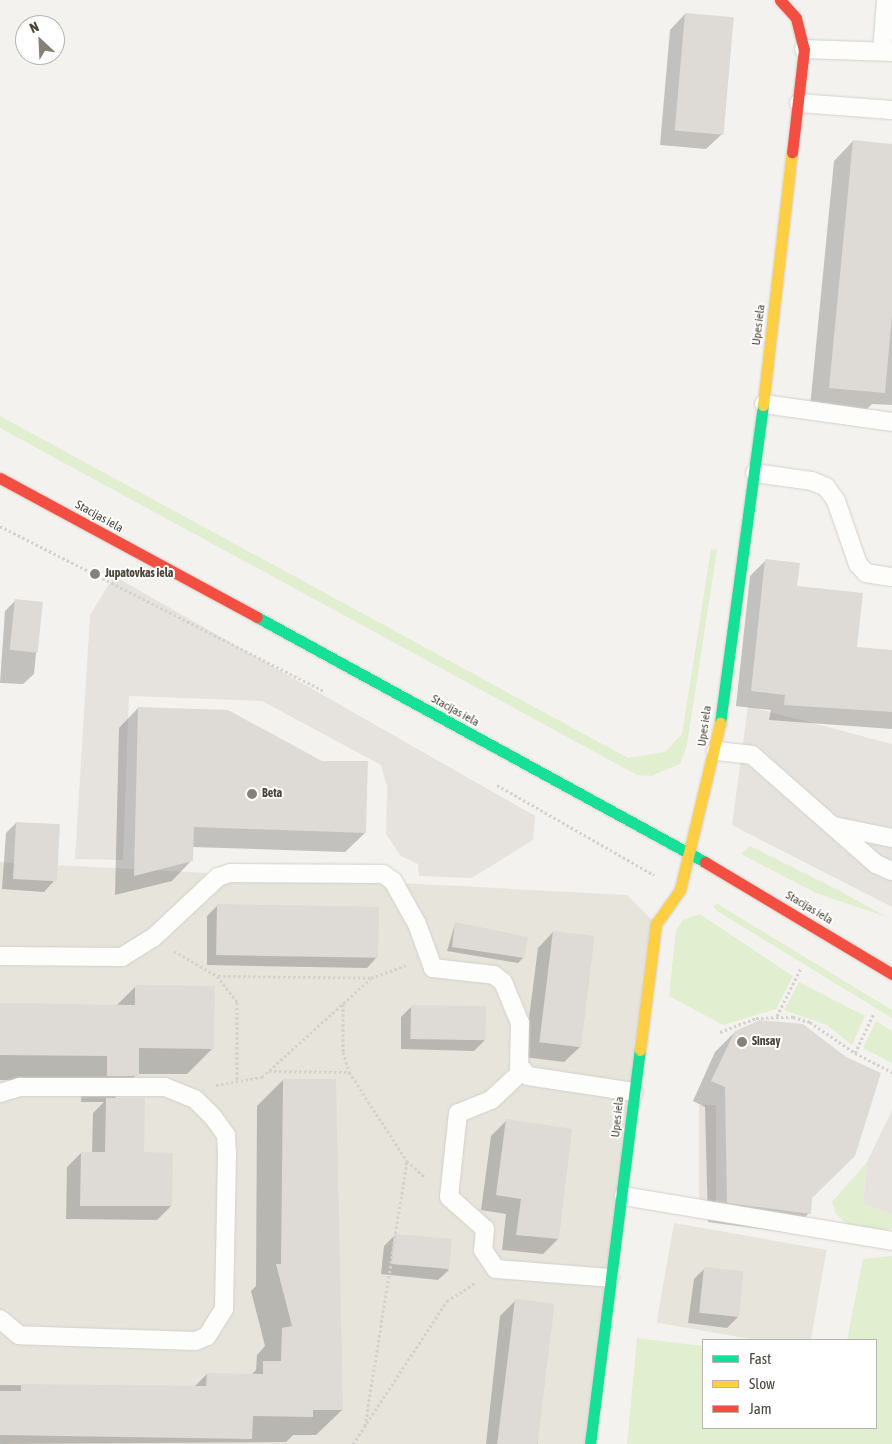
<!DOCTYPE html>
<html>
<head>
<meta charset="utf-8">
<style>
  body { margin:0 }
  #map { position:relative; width:892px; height:1444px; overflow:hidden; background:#f4f2ee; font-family:"Asap Condensed",sans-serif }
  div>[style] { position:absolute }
  .residential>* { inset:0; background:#e7e4dc; transform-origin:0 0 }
  .green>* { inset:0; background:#e1eecf }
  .parking>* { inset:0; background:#e6e3df; transform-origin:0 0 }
  .shadow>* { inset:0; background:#0003 }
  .building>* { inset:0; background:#dedbd6; transform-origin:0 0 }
  .path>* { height:3px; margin-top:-1.5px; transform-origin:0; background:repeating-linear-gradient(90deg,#d3d2cc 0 2.5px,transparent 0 5px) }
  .roads { filter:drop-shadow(0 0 1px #d2d0cb) drop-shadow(0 0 1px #d2d0cb) }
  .lane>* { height:18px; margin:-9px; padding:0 9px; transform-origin:9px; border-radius:9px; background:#fdfdfc }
  .fast>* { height:11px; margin:-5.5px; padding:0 5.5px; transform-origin:5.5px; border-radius:5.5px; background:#16e098 }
  .slow>* { height:11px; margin:-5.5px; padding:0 5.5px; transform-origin:5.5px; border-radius:5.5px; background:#ffcf43 }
  .jam>* { height:11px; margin:-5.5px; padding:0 5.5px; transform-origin:5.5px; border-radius:5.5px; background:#f24e42 }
  .dots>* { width:14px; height:14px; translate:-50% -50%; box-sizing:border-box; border:2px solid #fff; border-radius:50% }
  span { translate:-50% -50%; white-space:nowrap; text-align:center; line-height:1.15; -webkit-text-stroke:4px #fff; paint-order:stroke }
  .street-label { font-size:12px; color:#4b4439 }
  .poi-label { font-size:12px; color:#4b4439; font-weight:700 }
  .left { translate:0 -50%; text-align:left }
  .legend { position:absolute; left:702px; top:1339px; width:175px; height:90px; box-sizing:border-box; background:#fff; border:1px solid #b7b4b0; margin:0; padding:6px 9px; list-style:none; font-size:15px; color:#4b4439 }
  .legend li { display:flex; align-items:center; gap:10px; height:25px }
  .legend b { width:25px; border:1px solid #b7b4b0 }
  .north { position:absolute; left:15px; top:15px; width:50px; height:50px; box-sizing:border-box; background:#fff; border:1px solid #b7b4b0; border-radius:50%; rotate:335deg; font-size:14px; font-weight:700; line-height:20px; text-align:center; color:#4b4439 }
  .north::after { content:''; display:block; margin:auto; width:18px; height:22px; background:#868178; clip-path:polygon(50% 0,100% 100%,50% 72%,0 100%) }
</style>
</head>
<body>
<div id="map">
  <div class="residential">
    <i style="clip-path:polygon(0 862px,627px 895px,656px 924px,590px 1444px,0 1444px)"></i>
    <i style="left:674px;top:1223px;width:155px;height:101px;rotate:10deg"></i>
  </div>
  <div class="green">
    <i style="clip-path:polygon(0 416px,628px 758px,665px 752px,682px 734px,711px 549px,717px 550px,687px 745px,680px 764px,651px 776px,637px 775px,0 428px)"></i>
    <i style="clip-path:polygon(750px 846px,838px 890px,887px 917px,816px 893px,741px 854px)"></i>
    <i style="clip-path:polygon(716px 903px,892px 1010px,892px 1018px,717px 911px,713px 907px)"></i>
    <i style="clip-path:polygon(700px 914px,793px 976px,776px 1009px,723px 1025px,669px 996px,676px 930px,683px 920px)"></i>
    <i style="clip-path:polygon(799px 982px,865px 1016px,852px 1045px,827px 1025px,784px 1010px)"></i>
    <i style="clip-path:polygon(876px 1021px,892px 1031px,892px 1063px,863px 1048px)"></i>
    <i style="clip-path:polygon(867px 1162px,863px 1204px,892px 1214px,892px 1228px,884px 1231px,853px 1230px,836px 1214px,832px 1202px)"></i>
    <i style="clip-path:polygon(892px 1256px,892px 1444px,627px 1444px,637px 1338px,703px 1346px,703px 1428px,876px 1428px,876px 1340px,847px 1340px,863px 1259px)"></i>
  </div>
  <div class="parking">
    <i style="clip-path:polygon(114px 576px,535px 816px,533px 840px,472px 878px,419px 876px,418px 864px,401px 856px,386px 834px,387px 787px,381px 765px,262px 701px,129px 696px,123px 860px,75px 859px,90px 615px)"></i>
    <i style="clip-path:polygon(748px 706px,892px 744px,892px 907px,732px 825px)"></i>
    <i style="left:699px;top:1105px;width:17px;height:98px"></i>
    <i style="clip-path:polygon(892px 1110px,892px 1214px,863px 1204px,867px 1162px)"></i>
  </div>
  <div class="shadow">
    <i style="clip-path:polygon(685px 14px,732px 19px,722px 134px,706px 149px,660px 145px,670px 30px)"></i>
    <i style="clip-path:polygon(853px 141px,892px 145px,892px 405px,872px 404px,864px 412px,810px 407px,834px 161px)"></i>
    <i style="clip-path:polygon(766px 560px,856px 648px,892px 651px,892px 729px,769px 720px,771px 710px,736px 706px,750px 576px)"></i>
    <i style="clip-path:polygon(16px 600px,41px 603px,34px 674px,23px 684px,0 683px,5px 611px)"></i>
    <i style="clip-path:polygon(138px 708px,365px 833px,345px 852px,192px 847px,191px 861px,172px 881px,115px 895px,119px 728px)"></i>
    <i style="clip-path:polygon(16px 823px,54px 881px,44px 892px,2px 889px,6px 833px)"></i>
    <i style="clip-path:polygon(218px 905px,377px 957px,367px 968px,207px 965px,207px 916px)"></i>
    <i style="clip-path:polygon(455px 924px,523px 958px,518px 963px,447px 951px)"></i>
    <i style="clip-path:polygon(553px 932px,580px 1047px,564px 1062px,524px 1057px,538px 948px)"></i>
    <i style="clip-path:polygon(136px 986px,213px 1048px,187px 1074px,137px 1074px,114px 1099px,171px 1206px,157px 1220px,66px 1219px,67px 1167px,81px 1153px,92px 1153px,93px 1113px,104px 1102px,81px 1102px,82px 1081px,0 1080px,0 1005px,116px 1006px)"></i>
    <i style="clip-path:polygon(412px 1006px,485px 1040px,474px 1051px,401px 1049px,401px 1017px)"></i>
    <i style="clip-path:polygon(735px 1032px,811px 1198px,809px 1213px,790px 1233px,708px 1222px,705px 1107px,693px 1101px,715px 1052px)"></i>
    <i style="clip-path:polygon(283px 1080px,342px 1410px,316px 1435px,293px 1435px,286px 1442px,0 1444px,0 1385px,194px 1387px,207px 1374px,251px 1375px,256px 1370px,257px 1355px,265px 1346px,251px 1291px,256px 1286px,257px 1106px)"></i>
    <i style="clip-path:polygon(507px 1120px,558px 1239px,543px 1254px,502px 1250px,506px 1214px,481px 1210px,491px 1136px)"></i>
    <i style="clip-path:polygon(395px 1235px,449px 1270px,438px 1280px,381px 1274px,384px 1246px)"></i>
    <i style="clip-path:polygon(705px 1268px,742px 1272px,737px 1318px,727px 1328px,688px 1323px,694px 1279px)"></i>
    <i style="clip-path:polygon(515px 1301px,538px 1444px,486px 1444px,500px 1316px)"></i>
  </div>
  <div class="building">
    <i style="left:685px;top:13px;width:49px;height:118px;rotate:5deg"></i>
    <i style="clip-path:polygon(853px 140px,892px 144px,892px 315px,885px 393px,829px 388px)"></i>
    <i style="clip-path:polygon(765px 559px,800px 563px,797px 586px,863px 593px,857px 647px,892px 650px,892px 712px,784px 705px,785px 695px,751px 691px)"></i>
    <i style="left:15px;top:599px;width:28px;height:51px;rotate:6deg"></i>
    <i style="clip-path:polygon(138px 707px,228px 710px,322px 761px,368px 761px,366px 833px,194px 827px,193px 861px,134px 876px)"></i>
    <i style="left:16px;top:822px;width:44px;height:57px;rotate:3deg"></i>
    <i style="left:217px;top:904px;width:162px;height:51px;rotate:1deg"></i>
    <i style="clip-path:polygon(455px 922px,528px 937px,524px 958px,452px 947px)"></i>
    <i style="left:553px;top:931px;width:42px;height:112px;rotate:7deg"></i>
    <i style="clip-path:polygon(135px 985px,215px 986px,214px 1049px,139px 1048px,139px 1076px,107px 1076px,107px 1056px,0 1055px,0 1003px,135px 1005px)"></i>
    <i style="left:411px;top:1005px;width:75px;height:34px;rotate:1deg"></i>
    <i style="clip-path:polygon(760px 1020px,803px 1024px,846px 1057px,881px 1073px,855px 1156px,812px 1198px,811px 1214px,727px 1203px,725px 1087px,711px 1081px,735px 1031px)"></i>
    <i style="clip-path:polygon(283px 1079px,336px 1079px,343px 1410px,313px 1410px,313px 1417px,253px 1416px,252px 1439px,0 1435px,0 1391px,21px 1391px,21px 1384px,206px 1386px,207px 1373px,263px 1374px,263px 1361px,281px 1361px,282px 1328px,292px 1326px,276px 1264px,281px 1264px)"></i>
    <i style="clip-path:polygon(106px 1098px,145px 1098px,144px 1152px,173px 1153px,172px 1206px,80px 1206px,81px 1152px,105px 1152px)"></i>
    <i style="clip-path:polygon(506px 1119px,572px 1129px,559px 1239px,516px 1235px,521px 1199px,496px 1195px)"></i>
    <i style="left:394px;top:1234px;width:58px;height:30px;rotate:5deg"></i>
    <i style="left:704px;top:1267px;width:40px;height:46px;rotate:6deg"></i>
    <i style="left:515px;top:1299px;width:40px;height:146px;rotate:7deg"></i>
  </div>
  <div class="path">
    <i style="left:0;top:526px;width:364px;rotate:27deg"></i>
    <i style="left:497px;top:785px;width:181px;rotate:29.8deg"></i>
    <i style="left:174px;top:951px;width:50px;rotate:30.2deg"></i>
    <i style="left:217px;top:976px;width:33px;rotate:52deg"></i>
    <i style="left:237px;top:1002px;width:79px;rotate:90deg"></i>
    <i style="left:218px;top:976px;width:153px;rotate:0.7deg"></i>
    <i style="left:343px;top:1004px;width:48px;rotate:90deg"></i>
    <i style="left:343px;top:1052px;width:21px;rotate:73deg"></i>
    <i style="left:777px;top:1016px;width:54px;rotate:-63.4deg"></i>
    <i style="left:720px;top:1032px;width:39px;rotate:-21deg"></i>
    <i style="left:756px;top:1018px;width:37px;rotate:-2deg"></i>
    <i style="left:793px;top:1017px;width:18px;rotate:16deg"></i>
    <i style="left:810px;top:1022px;width:55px;rotate:34.6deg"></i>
    <i style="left:855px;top:1053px;width:42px;rotate:27.2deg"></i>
    <i style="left:855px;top:1053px;width:44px;rotate:-64.6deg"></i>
    <i style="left:269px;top:1071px;width:80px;rotate:0.7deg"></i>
    <i style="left:349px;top:1072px;width:106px;rotate:56.9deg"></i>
    <i style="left:407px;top:1161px;width:24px;rotate:42deg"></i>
    <i style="left:216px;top:1085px;width:47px;rotate:-9.9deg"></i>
    <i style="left:262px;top:1077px;width:147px;rotate:-42.2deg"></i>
    <i style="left:371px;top:978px;width:37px;rotate:-20deg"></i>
    <i style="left:365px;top:1426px;width:268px;rotate:-81deg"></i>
    <i style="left:353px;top:1444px;width:171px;rotate:-56.7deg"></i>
    <i style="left:447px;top:1301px;width:33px;rotate:-33deg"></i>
  </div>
  <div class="roads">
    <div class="lane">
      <i style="left:804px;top:49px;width:88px;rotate:2deg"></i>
      <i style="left:882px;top:51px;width:51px;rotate:-85.5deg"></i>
      <i style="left:799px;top:103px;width:93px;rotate:4.3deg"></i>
      <i style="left:764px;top:404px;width:129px;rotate:8deg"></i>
      <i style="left:755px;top:473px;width:58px;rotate:8deg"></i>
      <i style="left:812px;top:481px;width:15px;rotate:23deg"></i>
      <i style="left:826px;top:487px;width:17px;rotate:54deg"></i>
      <i style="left:836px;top:501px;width:67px;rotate:70.8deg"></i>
      <i style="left:858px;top:564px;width:12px;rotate:48deg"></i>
      <i style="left:866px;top:573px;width:26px;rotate:9deg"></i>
      <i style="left:716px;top:751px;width:36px;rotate:6deg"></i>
      <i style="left:752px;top:755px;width:165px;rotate:41.3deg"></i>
      <i style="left:876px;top:864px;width:17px;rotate:24deg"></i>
      <i style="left:834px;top:826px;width:59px;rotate:11.7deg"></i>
      <i style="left:0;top:956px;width:122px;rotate:0.5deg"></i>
      <i style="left:122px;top:957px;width:36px;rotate:-32deg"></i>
      <i style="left:153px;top:938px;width:89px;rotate:-43.2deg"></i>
      <i style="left:218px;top:877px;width:13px;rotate:-18deg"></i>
      <i style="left:230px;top:873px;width:153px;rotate:0.4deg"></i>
      <i style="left:383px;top:874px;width:12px;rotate:35deg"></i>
      <i style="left:393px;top:881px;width:49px;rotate:60.8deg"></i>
      <i style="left:417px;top:924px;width:47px;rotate:70deg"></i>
      <i style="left:433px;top:968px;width:61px;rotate:6.5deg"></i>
      <i style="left:494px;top:975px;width:11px;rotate:38deg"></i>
      <i style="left:503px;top:982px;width:44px;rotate:67.5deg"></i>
      <i style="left:520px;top:1023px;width:43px;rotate:91.3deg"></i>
      <i style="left:519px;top:1066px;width:13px;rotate:48deg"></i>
      <i style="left:528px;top:1076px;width:107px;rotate:8.6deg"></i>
      <i style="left:523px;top:1070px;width:44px;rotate:136.8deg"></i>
      <i style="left:491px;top:1100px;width:35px;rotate:158deg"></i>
      <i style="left:458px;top:1113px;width:84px;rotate:96.1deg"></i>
      <i style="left:449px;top:1197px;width:48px;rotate:41.6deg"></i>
      <i style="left:485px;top:1229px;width:21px;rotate:95deg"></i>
      <i style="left:483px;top:1250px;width:23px;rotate:56deg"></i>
      <i style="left:496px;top:1269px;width:114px;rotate:4.5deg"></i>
      <i style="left:0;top:1093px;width:21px;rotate:-17deg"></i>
      <i style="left:20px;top:1087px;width:145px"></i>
      <i style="left:165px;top:1087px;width:32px;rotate:22deg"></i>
      <i style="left:195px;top:1099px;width:25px;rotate:45deg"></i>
      <i style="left:213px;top:1117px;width:22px;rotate:54deg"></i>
      <i style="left:226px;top:1135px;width:18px;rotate:87deg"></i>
      <i style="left:227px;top:1153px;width:156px;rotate:91.1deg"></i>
      <i style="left:224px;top:1309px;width:32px;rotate:122deg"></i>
      <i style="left:207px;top:1336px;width:12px;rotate:156deg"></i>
      <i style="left:196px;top:1341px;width:177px;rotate:-178.1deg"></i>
      <i style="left:19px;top:1335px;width:25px;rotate:-140deg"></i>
      <i style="left:624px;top:1196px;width:272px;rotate:9.5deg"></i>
    </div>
    <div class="fast">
      <i style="left:257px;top:617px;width:511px;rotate:28.67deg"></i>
      <i style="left:720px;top:723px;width:321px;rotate:-82.3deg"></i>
      <i style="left:590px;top:1444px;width:397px;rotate:-82.8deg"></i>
    </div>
    <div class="slow">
      <i style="left:763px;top:405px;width:255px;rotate:-83.5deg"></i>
      <i style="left:640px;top:1050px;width:127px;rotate:-82.8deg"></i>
      <i style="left:656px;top:924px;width:42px;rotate:-54.8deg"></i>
      <i style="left:680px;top:890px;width:172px;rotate:-76.5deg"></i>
    </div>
    <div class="jam">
      <i style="left:780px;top:0;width:24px;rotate:48deg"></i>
      <i style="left:796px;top:18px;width:32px;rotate:76deg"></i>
      <i style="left:804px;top:49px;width:104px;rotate:96.6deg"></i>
      <i style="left:0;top:478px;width:292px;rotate:28.4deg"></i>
      <i style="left:705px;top:862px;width:218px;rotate:30.9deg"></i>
    </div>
  </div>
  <div class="dots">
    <i style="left:95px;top:574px;background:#868178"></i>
    <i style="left:252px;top:794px;background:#868178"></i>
    <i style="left:742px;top:1042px;background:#868178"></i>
  </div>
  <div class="street-label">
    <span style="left:759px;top:325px;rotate:-83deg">Upes iela</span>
    <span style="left:99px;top:517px;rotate:29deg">Stacijas iela</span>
    <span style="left:455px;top:711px;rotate:29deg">Stacijas iela</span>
    <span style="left:705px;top:726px;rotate:-82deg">Upes iela</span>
    <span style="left:809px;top:908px;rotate:31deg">Stacijas iela</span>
    <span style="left:618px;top:1117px;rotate:-84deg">Upes iela</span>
  </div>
  <div class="poi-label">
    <span class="left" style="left:105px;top:574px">Jupatovkas iela</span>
    <span class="left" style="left:262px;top:794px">Beta</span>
    <span class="left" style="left:752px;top:1042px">Sinsay</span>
  </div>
  <ul class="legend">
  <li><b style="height:6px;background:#16e098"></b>Fast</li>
  <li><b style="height:6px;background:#ffcf43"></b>Slow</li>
  <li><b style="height:6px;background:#f24e42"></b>Jam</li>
  </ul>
  <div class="north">N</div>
</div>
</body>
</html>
